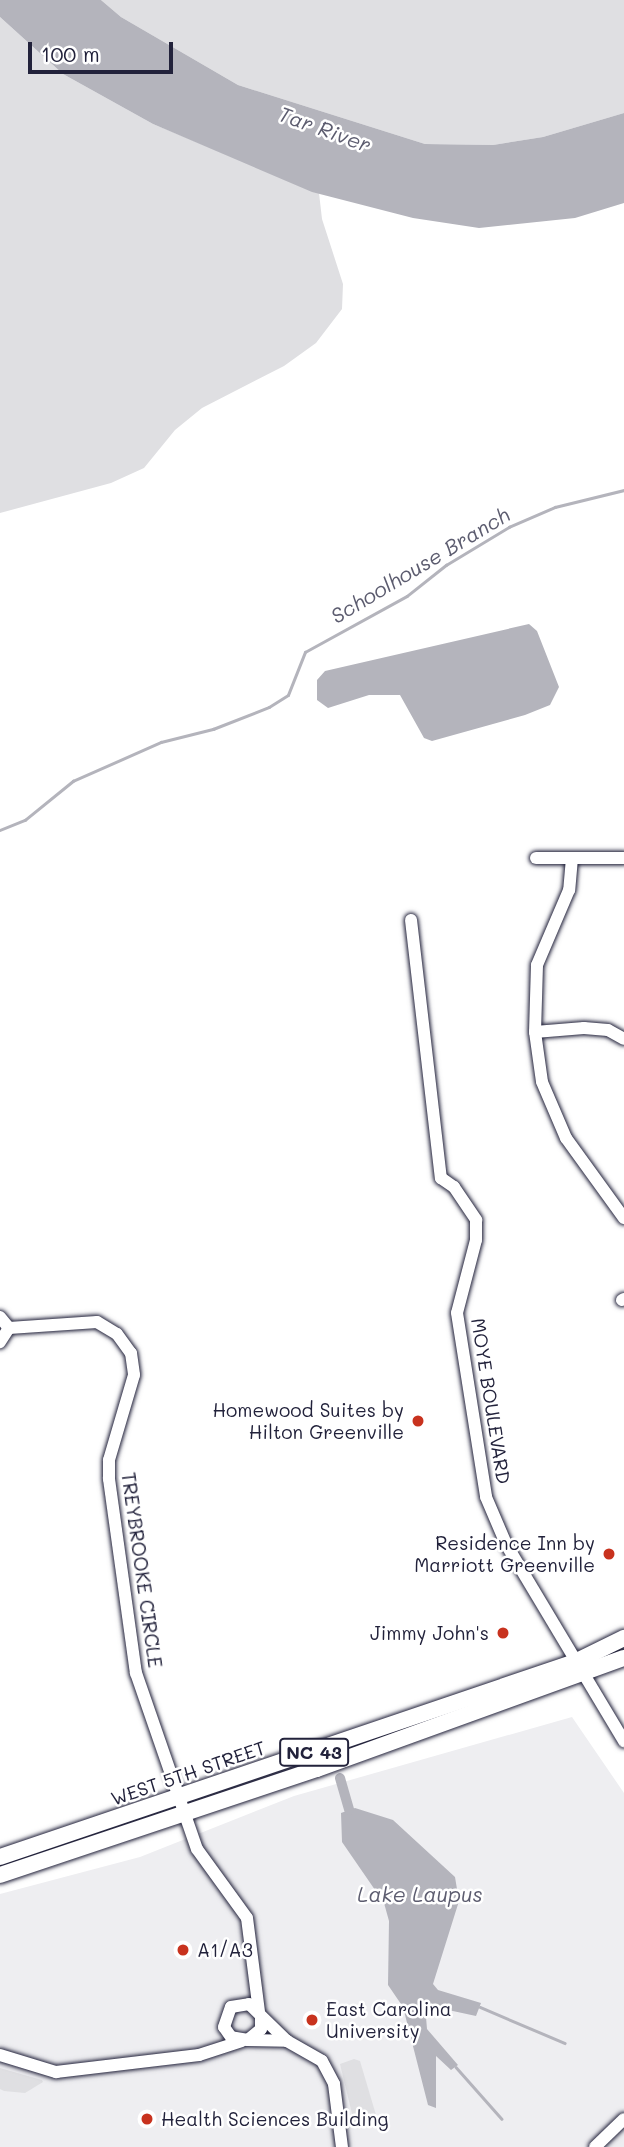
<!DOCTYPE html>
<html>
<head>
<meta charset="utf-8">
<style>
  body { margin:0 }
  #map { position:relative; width:624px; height:2147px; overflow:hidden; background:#fff; font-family:Mali,sans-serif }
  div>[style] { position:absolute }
  .built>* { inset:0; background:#eeeef1 }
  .green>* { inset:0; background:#dfdfe2 }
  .water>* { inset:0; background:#b4b4bc }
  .stream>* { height:2.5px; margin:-1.25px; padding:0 1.25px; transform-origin:1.25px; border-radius:1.25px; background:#b4b4bc }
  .canal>* { height:10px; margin:-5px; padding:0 5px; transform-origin:5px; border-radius:5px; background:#b4b4bc }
  .roads { filter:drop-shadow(0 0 2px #22223b) drop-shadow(0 0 2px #22223b) }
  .minor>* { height:12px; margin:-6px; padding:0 6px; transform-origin:6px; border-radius:6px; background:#fff }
  .major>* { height:16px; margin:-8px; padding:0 8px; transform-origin:8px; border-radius:8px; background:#fff }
  .dots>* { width:19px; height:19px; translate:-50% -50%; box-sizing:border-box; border:4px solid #fff; border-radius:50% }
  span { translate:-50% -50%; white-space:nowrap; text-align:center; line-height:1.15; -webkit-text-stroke:5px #fff; paint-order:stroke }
  .shield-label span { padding:2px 5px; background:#fff; border:2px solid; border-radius:5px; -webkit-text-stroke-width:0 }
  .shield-label { font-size:18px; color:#22223b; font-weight:700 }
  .street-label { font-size:19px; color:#22223b }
  .poi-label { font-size:19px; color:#22223b }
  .right { translate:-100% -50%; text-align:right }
  .left { translate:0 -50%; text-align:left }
  .water-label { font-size:21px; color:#5c5c6f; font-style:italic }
  .scale { position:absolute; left:28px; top:42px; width:145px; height:32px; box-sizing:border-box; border:4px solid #22223b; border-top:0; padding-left:9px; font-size:21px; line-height:24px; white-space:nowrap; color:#22223b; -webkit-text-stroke:5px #fff; paint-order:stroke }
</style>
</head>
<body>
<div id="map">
  <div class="built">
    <i style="clip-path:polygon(572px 1717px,624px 1793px,624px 2147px,0 2147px,0 1894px,140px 1857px,294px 1796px)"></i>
  </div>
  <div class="green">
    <i style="clip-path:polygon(101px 0,624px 0,624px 113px,543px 137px,493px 145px,425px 144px,238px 85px,121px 17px)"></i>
    <i style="clip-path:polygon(0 17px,63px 74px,153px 124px,319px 193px,322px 219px,343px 284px,342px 309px,316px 343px,284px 366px,202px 408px,175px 430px,144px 468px,111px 483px,0 513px)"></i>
    <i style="clip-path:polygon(354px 2059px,360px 2061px,376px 2115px,354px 2122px,340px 2064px)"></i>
    <i style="clip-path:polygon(0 2068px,42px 2080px,43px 2082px,25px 2093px,4px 2091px,0 2089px)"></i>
  </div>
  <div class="water">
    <i style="clip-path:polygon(0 0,101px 0,121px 17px,238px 85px,425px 144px,493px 145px,543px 137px,624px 113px,624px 203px,575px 218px,479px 228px,413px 218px,312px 192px,153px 124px,63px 74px,0 17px)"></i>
    <i style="clip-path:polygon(529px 624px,537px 631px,559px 687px,550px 705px,525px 715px,432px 741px,424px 738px,400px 695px,369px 695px,328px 708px,317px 700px,317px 680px,325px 671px)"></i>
    <i style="clip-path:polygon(355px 1808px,393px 1820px,455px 1877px,459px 1901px,433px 1984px,438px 1990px,481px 2003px,476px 2016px,425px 2005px,427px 2029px,458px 2065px,451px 2070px,436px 2056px,436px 2108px,428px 2105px,403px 2007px,388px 1985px,389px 1921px,384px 1903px,342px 1842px,341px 1813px)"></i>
  </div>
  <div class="stream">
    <i style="left:0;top:830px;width:27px;rotate:-22deg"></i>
    <i style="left:25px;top:820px;width:62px;rotate:-39.1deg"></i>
    <i style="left:73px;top:781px;width:96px;rotate:-23.9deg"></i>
    <i style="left:161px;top:742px;width:54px;rotate:-14deg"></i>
    <i style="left:213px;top:729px;width:60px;rotate:-21.4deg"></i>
    <i style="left:269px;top:707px;width:22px;rotate:-32deg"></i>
    <i style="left:288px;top:695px;width:46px;rotate:-68.4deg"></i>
    <i style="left:305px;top:652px;width:116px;rotate:-28.8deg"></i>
    <i style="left:407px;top:596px;width:50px;rotate:-38.5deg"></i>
    <i style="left:446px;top:565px;width:74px;rotate:-31.1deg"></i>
    <i style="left:509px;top:527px;width:50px;rotate:-23.5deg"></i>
    <i style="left:555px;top:507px;width:71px;rotate:-13.8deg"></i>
    <i style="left:480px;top:2007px;width:92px;rotate:23deg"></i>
    <i style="left:456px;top:2067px;width:69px;rotate:48.5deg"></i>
  </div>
  <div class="canal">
    <i style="left:340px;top:1778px;width:33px;rotate:74deg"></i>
  </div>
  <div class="roads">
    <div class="minor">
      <i style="left:536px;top:858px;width:88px"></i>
      <i style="left:572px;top:858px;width:32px;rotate:95deg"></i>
      <i style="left:569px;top:890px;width:82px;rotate:113.1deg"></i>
      <i style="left:537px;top:965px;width:67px;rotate:91.7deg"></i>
      <i style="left:535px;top:1032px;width:50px;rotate:82deg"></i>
      <i style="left:542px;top:1082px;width:61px;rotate:66.8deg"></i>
      <i style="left:566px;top:1138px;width:99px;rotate:54.1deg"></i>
      <i style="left:411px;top:920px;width:260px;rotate:83.4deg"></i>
      <i style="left:441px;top:1178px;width:16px;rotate:35deg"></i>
      <i style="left:454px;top:1187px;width:40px;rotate:56deg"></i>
      <i style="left:476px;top:1220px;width:20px;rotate:90deg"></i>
      <i style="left:476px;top:1240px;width:75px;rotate:104.6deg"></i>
      <i style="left:457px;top:1313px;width:186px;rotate:81deg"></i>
      <i style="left:486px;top:1497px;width:51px;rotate:66.9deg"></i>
      <i style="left:506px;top:1544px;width:230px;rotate:59.1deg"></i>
      <i style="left:535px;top:1032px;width:49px;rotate:-4.7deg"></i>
      <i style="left:584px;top:1028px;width:24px;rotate:5deg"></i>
      <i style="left:608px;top:1030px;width:18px;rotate:29deg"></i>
      <i style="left:622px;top:1300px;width:2px;rotate:-27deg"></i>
      <i style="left:0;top:1317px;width:14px;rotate:51deg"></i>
      <i style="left:9px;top:1328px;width:17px;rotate:123deg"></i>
      <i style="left:9px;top:1328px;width:88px;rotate:-3.9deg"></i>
      <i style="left:97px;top:1322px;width:23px;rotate:31deg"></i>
      <i style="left:117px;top:1334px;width:24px;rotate:54deg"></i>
      <i style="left:131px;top:1353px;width:22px;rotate:82deg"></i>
      <i style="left:134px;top:1375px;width:89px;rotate:106.4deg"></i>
      <i style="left:109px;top:1460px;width:19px;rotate:90deg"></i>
      <i style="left:109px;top:1479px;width:196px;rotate:82.1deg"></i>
      <i style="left:136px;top:1673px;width:186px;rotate:70.9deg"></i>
      <i style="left:197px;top:1849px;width:85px;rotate:54.1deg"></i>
      <i style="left:247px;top:1918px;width:95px;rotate:82.7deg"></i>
      <i style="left:261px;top:2017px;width:12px;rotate:90deg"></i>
      <i style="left:261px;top:2029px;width:17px;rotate:140deg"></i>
      <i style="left:248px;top:2040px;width:17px;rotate:-170deg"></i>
      <i style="left:231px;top:2037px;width:12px;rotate:-125deg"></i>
      <i style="left:224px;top:2027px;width:21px;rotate:-71deg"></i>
      <i style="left:231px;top:2007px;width:18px;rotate:-9deg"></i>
      <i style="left:249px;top:2004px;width:53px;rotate:44.2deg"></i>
      <i style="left:287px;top:2041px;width:40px;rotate:29.7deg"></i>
      <i style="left:322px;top:2061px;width:26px;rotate:62deg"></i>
      <i style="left:334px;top:2084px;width:64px;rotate:82.8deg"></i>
      <i style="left:248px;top:2040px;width:39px;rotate:1deg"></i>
      <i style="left:0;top:2055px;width:59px;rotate:16.9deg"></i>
      <i style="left:56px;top:2072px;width:144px;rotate:-6.8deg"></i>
      <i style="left:199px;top:2055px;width:45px;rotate:-18deg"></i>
      <i style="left:595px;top:2147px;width:40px;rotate:-44deg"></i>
    </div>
    <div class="major">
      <i style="left:0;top:1857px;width:607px;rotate:-18.73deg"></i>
      <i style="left:575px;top:1662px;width:55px;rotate:-26.1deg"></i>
      <i style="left:0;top:1875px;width:334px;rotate:-18.5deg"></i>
      <i style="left:317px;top:1769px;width:326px;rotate:-19.9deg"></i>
    </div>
  </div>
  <div class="dots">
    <i style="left:418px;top:1421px;background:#c8321e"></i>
    <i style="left:609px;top:1554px;background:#c8321e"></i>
    <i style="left:503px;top:1633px;background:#c8321e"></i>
    <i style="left:183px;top:1950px;background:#c8321e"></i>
    <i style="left:312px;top:2020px;background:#c8321e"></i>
    <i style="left:147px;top:2119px;background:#c8321e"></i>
  </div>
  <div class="shield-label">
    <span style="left:314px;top:1752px">NC 43</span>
  </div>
  <div class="street-label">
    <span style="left:491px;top:1401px;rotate:81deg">MOYE BOULEVARD</span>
    <span style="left:142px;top:1570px;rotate:82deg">TREYBROOKE CIRCLE</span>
    <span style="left:188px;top:1773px;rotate:-19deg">WEST 5TH STREET</span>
  </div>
  <div class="poi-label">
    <span class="right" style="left:404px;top:1421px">Homewood Suites by<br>Hilton Greenville</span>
    <span class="right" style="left:595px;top:1554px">Residence Inn by<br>Marriott Greenville</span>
    <span class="right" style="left:489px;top:1633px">Jimmy John's</span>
    <span class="left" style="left:197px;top:1950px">A1/A3</span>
    <span class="left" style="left:326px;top:2020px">East Carolina<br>University</span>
    <span class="left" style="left:161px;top:2119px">Health Sciences Building</span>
  </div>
  <div class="water-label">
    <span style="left:325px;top:129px;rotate:20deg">Tar River</span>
    <span style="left:420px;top:565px;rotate:-31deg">Schoolhouse Branch</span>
    <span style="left:420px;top:1894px">Lake Laupus</span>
  </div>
  <div class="scale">100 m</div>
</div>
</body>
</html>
